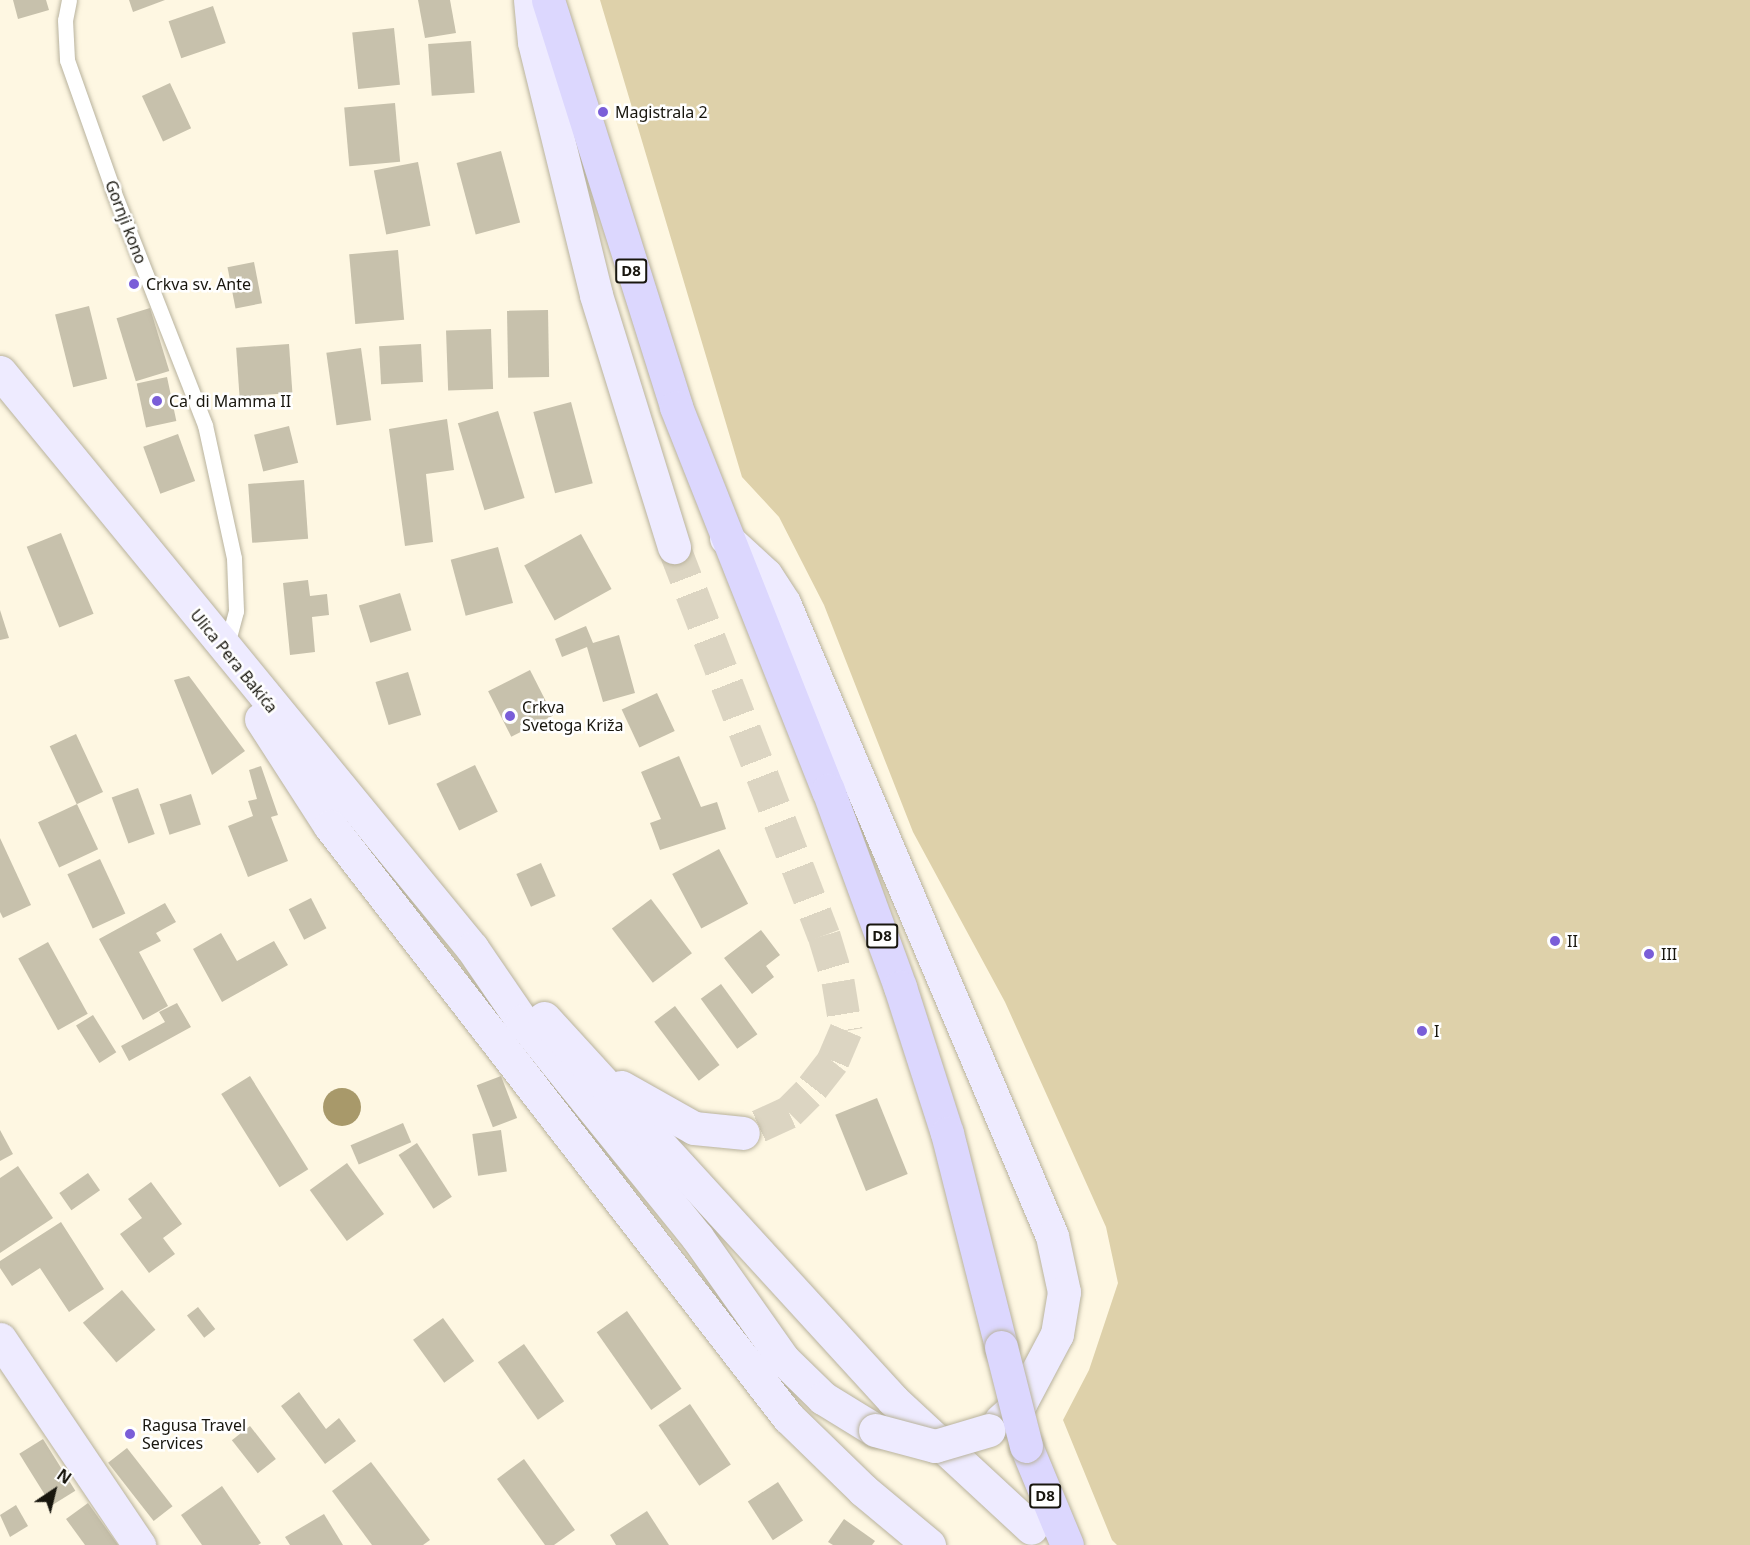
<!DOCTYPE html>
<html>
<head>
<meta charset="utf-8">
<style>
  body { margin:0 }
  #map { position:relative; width:1750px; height:1545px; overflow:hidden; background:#fef7e2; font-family:"Noto Sans",sans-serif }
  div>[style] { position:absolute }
  .green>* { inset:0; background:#ded1aa }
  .water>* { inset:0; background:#a8996a }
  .round { border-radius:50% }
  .building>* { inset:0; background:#c7c1ac; transform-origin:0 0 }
  .secondary-tunnel>* { height:33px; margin-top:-16.5px; transform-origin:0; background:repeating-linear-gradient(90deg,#dcd5c2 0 33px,transparent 0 49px) }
  .roads { filter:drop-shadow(0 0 2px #b8b29d) drop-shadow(0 0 2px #b8b29d) }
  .lane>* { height:15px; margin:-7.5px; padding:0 7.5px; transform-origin:7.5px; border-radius:7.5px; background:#fff }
  .secondary>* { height:33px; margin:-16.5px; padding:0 16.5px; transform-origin:16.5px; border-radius:16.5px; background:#eeebff }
  .primary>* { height:33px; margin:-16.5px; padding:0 16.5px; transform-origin:16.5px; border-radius:16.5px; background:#dcd7fe }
  .bridges { filter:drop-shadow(0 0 2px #b8b29d) drop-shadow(0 0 2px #b8b29d) }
  .secondary-bridge>* { height:33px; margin:-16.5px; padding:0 16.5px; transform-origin:16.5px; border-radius:16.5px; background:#eeebff }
  .primary-bridge>* { height:33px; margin:-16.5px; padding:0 16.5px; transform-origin:16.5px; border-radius:16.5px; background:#dcd7fe }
  .dots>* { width:16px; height:16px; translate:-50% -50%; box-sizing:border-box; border:3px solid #fff; border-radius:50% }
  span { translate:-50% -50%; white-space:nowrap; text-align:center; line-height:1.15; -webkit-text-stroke:5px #fff; paint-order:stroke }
  .shield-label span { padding:2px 4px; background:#fff; border:2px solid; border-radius:4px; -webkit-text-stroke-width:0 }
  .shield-label { font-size:15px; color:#18160e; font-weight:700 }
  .poi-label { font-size:16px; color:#18160e }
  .left { translate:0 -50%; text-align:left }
  .street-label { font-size:16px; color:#18160e }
  .north { position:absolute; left:24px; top:1461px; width:60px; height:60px; -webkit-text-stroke:4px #fff; paint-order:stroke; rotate:35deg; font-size:16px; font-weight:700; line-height:24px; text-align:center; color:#18160e }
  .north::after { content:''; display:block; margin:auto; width:21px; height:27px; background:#18160e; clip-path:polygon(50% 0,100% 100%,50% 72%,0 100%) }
</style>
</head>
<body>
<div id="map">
  <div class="green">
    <i style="clip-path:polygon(600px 0,1750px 0,1750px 1545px,1117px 1545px,1112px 1540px,1063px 1420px,1089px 1370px,1118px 1283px,1106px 1227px,1005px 1002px,913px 832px,824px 605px,779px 517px,742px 477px)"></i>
  </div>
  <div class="water">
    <i class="round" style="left:323px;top:1088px;width:38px;height:38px"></i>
  </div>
  <div class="building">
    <i style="clip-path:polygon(13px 0,46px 0,49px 10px,18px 19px)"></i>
    <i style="clip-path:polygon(129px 0,165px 0,133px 12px)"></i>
    <i style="clip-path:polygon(418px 0,450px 0,456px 33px,425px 38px)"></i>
    <i style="left:213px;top:6px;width:39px;height:47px;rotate:71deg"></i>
    <i style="left:394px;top:28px;width:57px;height:42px;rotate:84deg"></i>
    <i style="left:471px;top:41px;width:52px;height:43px;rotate:86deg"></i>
    <i style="left:170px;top:83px;width:50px;height:31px;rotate:65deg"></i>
    <i style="left:395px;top:103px;width:59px;height:51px;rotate:85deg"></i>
    <i style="left:501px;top:151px;width:74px;height:46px;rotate:75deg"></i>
    <i style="left:418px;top:162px;width:65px;height:45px;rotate:79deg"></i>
    <i style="left:398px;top:250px;width:70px;height:49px;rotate:85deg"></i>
    <i style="left:254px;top:262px;width:42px;height:27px;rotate:79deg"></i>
    <i style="left:89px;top:306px;width:75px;height:35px;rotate:76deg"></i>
    <i style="left:150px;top:308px;width:66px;height:35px;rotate:73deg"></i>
    <i style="left:548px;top:310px;width:67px;height:41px;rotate:89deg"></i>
    <i style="left:491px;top:329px;width:60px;height:45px;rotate:88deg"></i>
    <i style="left:289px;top:344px;width:49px;height:53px;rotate:86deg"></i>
    <i style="left:421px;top:344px;width:38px;height:42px;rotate:87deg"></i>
    <i style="left:361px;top:348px;width:73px;height:35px;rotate:82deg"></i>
    <i style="left:167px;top:377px;width:45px;height:31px;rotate:78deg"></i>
    <i style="left:571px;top:402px;width:84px;height:39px;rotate:75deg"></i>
    <i style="left:498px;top:411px;width:91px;height:42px;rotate:73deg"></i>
    <i style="clip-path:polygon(447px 419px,454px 470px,426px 474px,433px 542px,405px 546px,389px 429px)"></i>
    <i style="left:289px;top:426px;width:38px;height:36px;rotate:76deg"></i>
    <i style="left:178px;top:434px;width:50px;height:37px;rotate:70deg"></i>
    <i style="left:304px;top:480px;width:59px;height:56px;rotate:86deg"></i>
    <i style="left:61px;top:533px;width:87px;height:37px;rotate:68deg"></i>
    <i style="left:581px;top:534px;width:63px;height:65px;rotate:61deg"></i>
    <i style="left:498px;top:547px;width:58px;height:49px;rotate:75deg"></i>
    <i style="clip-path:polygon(308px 580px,310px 596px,327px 594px,329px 615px,312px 617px,315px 652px,290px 655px,283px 583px)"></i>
    <i style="left:400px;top:593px;width:39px;height:43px;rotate:73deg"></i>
    <i style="clip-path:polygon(0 610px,9px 638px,0 640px)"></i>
    <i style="clip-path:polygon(586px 626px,593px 643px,619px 635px,635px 693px,603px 702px,587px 647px,562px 657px,555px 639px)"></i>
    <i style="left:530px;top:670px;width:51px;height:47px;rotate:63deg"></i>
    <i style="left:408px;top:672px;width:45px;height:34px;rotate:73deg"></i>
    <i style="clip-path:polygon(189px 676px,245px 751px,212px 775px,174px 680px)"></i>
    <i style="left:657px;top:693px;width:42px;height:39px;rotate:65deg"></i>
    <i style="left:76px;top:734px;width:64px;height:29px;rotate:65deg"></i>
    <i style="clip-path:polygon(679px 756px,701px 807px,717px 802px,726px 829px,660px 850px,650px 823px,661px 819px,641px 772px)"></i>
    <i style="left:475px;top:765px;width:52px;height:43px;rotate:64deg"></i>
    <i style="clip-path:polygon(261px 766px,278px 815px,271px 817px,288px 861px,248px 877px,228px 826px,253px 816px,248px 801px,257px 799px,249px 770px)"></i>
    <i style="left:138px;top:788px;width:49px;height:28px;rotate:70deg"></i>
    <i style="left:191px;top:794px;width:32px;height:33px;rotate:72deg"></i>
    <i style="left:77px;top:804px;width:50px;height:43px;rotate:65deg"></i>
    <i style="clip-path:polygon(0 838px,31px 905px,3px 918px,0 912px)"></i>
    <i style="left:719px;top:849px;width:62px;height:53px;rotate:62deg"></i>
    <i style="left:100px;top:859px;width:60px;height:36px;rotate:65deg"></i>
    <i style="left:541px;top:863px;width:36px;height:27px;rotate:66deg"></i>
    <i style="left:311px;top:898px;width:34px;height:25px;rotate:63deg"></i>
    <i style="left:651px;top:899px;width:68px;height:49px;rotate:53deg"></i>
    <i style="clip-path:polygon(165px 903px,176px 922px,156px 933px,161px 941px,139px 952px,168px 1006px,143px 1020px,99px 939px)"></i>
    <i style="clip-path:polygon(761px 930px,780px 955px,766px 966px,774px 977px,752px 994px,724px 958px)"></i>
    <i style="clip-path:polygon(221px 933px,237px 961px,274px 941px,288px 965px,222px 1002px,193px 949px)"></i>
    <i style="left:48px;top:942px;width:82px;height:34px;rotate:61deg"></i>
    <i style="left:721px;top:984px;width:62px;height:25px;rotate:54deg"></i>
    <i style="clip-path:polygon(177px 1003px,191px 1027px,129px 1061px,121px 1046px,165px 1022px,159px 1012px)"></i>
    <i style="left:675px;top:1006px;width:74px;height:26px;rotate:53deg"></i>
    <i style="left:93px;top:1015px;width:44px;height:20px;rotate:58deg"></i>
    <i style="left:250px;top:1076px;width:110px;height:34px;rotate:58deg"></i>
    <i style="left:501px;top:1076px;width:45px;height:26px;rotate:69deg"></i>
    <i style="left:877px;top:1098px;width:82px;height:45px;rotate:68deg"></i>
    <i style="left:403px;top:1123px;width:21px;height:57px;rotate:67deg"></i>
    <i style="clip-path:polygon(0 1130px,13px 1154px,0 1161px)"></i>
    <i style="left:501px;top:1130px;width:42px;height:29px;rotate:82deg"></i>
    <i style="left:417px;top:1143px;width:64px;height:22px;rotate:57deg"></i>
    <i style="left:347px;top:1163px;width:63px;height:46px;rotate:54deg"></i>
    <i style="clip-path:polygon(18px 1166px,53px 1218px,0 1253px,0 1178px)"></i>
    <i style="left:88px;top:1173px;width:21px;height:35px;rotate:55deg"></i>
    <i style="clip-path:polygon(151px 1182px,182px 1224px,163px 1238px,175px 1254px,149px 1273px,120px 1234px,142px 1218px,128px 1199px)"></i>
    <i style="clip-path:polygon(61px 1222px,104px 1289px,69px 1312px,40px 1268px,12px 1286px,0 1268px,0 1261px)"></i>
    <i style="left:122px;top:1290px;width:52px;height:51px;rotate:50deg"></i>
    <i style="left:198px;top:1307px;width:28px;height:14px;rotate:52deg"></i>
    <i style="left:627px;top:1311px;width:95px;height:37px;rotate:55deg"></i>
    <i style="left:443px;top:1318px;width:53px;height:37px;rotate:54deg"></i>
    <i style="left:524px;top:1344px;width:70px;height:32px;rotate:55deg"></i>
    <i style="clip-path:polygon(299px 1392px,326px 1429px,339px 1418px,356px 1441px,325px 1464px,281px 1406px)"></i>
    <i style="left:690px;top:1404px;width:73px;height:38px;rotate:56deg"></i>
    <i style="left:250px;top:1426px;width:42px;height:23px;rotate:52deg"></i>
    <i style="left:43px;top:1439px;width:61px;height:28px;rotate:58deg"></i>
    <i style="left:127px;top:1448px;width:74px;height:24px;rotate:52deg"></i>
    <i style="clip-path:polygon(524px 1459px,575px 1530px,554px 1545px,545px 1545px,497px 1479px)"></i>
    <i style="clip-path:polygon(371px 1462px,430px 1540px,423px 1545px,372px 1545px,332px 1491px)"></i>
    <i style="left:778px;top:1482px;width:46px;height:36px;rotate:57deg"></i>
    <i style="clip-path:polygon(222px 1486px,261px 1543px,258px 1545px,202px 1545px,181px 1515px)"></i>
    <i style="clip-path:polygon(88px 1503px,118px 1545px,85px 1545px,66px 1519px)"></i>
    <i style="clip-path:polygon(16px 1505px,28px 1526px,10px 1537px,0 1515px)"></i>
    <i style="clip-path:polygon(647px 1511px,669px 1545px,616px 1545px,610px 1535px)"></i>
    <i style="clip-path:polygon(324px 1514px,343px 1545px,290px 1545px,285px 1537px)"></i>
    <i style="clip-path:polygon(844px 1519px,875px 1541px,872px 1545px,833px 1545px,828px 1542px)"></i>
  </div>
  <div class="secondary-tunnel">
    <i style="left:674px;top:547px;width:416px;rotate:68.9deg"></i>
    <i style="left:824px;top:935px;width:48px;rotate:73.1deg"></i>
    <i style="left:838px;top:981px;width:50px;rotate:80.7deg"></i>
    <i style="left:846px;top:1030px;width:34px;rotate:113deg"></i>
    <i style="left:833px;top:1061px;width:41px;rotate:128deg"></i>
    <i style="left:808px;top:1093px;width:27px;rotate:135deg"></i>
    <i style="left:789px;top:1112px;width:51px;rotate:155.5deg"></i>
  </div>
  <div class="roads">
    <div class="lane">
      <i style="left:69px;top:0;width:20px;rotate:101deg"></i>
      <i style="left:65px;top:20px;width:40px;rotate:87.1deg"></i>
      <i style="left:67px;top:60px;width:141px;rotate:70.5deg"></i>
      <i style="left:114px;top:193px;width:249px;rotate:68.6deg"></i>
      <i style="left:205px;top:425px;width:136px;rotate:77.7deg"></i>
      <i style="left:234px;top:558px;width:53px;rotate:87.8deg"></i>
      <i style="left:236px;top:611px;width:38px;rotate:105deg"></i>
    </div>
    <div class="secondary">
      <i style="left:530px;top:0;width:42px;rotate:84.6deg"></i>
      <i style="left:534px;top:42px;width:260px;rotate:76.2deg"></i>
      <i style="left:596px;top:295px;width:264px;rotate:72.8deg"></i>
      <i style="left:0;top:372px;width:745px;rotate:50.67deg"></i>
      <i style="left:472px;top:948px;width:88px;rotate:55.6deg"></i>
      <i style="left:522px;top:1021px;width:278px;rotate:51deg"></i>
      <i style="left:697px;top:1237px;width:149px;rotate:54.8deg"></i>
      <i style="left:783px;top:1359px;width:56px;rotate:44.3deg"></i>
      <i style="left:823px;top:1398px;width:61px;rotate:31.6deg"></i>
      <i style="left:726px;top:538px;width:54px;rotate:42.8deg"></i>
      <i style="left:766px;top:575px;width:33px;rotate:57deg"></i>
      <i style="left:784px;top:603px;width:687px;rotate:67.05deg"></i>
      <i style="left:1052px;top:1236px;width:57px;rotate:77.9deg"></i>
      <i style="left:1064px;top:1292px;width:43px;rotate:99.5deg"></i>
      <i style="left:1057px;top:1334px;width:77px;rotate:117.9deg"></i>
      <i style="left:1021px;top:1402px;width:28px;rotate:138deg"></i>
      <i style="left:261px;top:719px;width:127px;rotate:57.2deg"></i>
      <i style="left:330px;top:826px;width:748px;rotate:52.23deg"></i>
      <i style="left:788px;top:1417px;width:105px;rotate:44.2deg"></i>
      <i style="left:863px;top:1490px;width:86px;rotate:39.8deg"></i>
      <i style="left:544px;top:1018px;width:517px;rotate:47.58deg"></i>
      <i style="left:893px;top:1400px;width:188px;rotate:42.8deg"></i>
      <i style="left:621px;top:1087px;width:84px;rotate:29.3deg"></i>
      <i style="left:694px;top:1128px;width:49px;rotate:5.8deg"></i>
      <i style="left:0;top:1339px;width:249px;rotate:56deg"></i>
    </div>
    <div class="primary">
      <i style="left:548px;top:0;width:427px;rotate:72.5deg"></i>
      <i style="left:676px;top:407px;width:412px;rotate:68.4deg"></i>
      <i style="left:828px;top:790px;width:210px;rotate:69.9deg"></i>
      <i style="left:900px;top:987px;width:153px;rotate:72.2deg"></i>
      <i style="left:947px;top:1133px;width:221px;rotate:75.8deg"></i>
      <i style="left:1026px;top:1446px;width:107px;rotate:67.5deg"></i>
    </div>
  </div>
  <div class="bridges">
    <div class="secondary-bridge">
      <i style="left:875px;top:1430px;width:62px;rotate:14.9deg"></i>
      <i style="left:935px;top:1446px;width:56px;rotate:-16.5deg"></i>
    </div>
    <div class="primary-bridge">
      <i style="left:1001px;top:1347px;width:102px;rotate:75.8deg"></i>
    </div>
  </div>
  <div class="dots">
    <i style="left:603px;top:112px;background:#7a5ed8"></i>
    <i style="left:134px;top:284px;background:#7a5ed8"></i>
    <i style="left:157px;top:401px;background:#7a5ed8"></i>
    <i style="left:510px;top:716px;background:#7a5ed8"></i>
    <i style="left:1555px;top:941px;background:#7a5ed8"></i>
    <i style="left:1649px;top:954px;background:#7a5ed8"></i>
    <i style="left:1422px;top:1031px;background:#7a5ed8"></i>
    <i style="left:130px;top:1434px;background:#7a5ed8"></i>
  </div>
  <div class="shield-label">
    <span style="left:631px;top:271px">D8</span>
    <span style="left:882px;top:936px">D8</span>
    <span style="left:1045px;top:1496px">D8</span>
  </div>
  <div class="poi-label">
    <span class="left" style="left:615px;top:112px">Magistrala 2</span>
    <span class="left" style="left:146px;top:284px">Crkva sv. Ante</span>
    <span class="left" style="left:169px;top:401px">Ca' di Mamma II</span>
    <span class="left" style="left:522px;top:716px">Crkva<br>Svetoga Križa</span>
    <span class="left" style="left:1567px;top:941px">II</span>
    <span class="left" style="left:1661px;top:954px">III</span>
    <span class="left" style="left:1434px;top:1031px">I</span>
    <span class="left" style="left:142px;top:1434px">Ragusa Travel<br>Services</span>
  </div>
  <div class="street-label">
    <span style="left:126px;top:222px;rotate:69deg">Gornji kono</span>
    <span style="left:234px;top:661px;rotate:51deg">Ulica Pera Bakića</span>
  </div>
  <div class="north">N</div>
</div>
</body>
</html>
